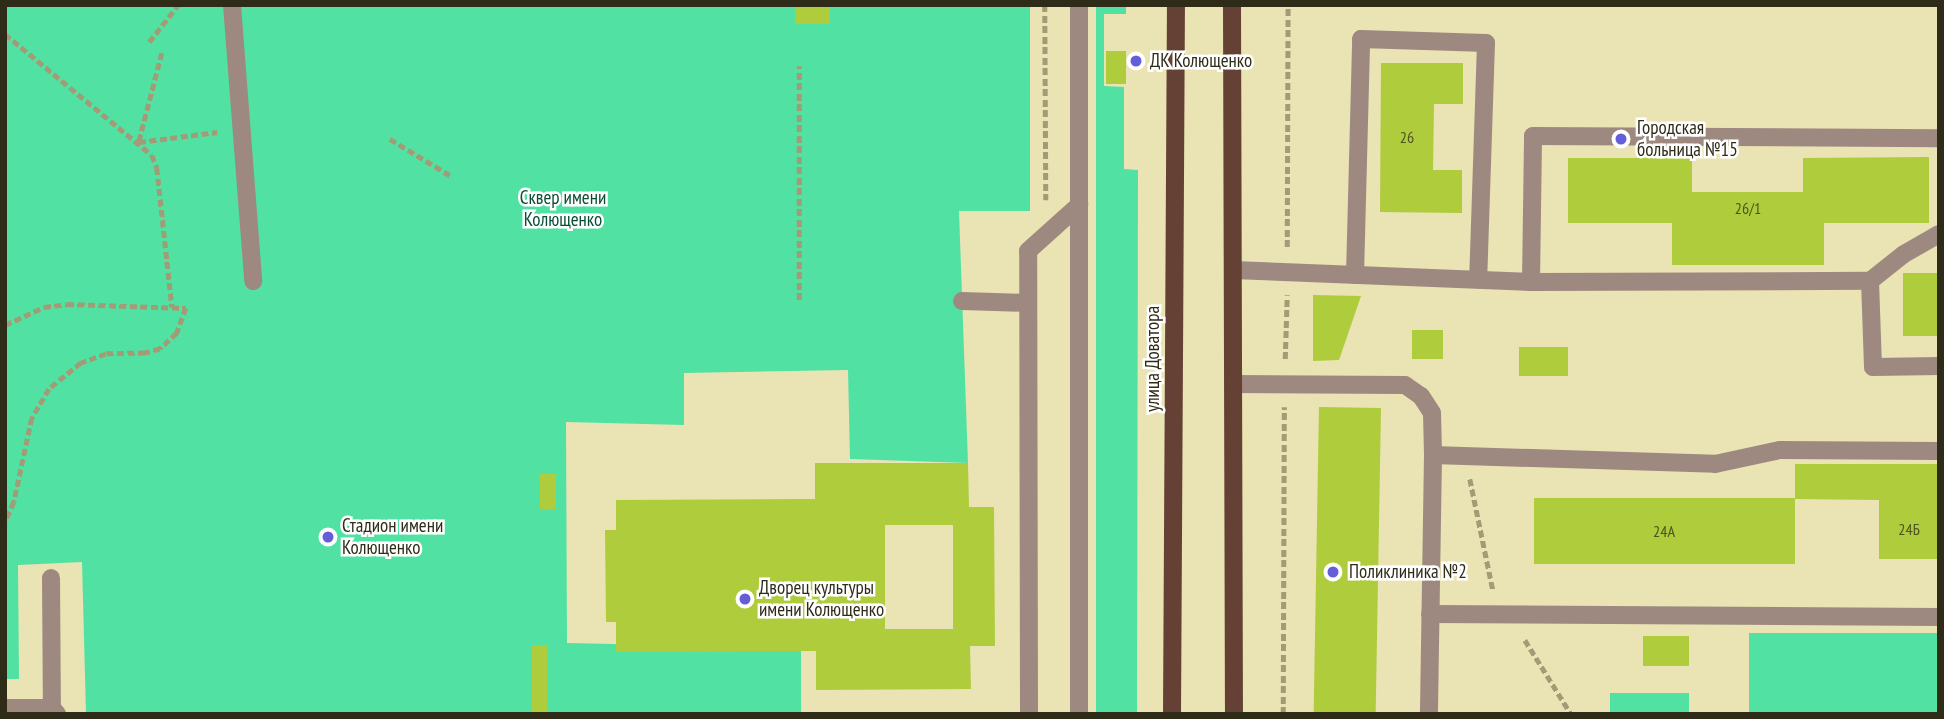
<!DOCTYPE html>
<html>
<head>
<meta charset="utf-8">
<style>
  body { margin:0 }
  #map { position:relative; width:1944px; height:719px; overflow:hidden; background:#eae3b3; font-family:"PT Sans Narrow",sans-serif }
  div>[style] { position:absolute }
  .green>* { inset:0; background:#51e2a3; transform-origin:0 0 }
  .building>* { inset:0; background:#aecc3c; transform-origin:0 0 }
  .path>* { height:4.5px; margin-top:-2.25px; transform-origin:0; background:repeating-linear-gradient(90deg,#a19b76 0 7px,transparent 0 10.5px) }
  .minor>* { height:18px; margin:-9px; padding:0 9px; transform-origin:9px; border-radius:9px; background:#9e8981 }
  .major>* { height:18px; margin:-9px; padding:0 9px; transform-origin:9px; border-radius:9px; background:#644134 }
  .dots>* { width:19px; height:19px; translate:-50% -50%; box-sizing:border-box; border:4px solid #fff; border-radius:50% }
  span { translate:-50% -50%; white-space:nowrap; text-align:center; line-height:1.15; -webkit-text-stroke:5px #fff; paint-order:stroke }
  .number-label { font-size:16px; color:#4e5321 }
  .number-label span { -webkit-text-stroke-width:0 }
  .poi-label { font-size:19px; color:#2e2b18 }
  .left { translate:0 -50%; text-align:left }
  .park-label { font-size:19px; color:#084e33 }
  .street-label { font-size:19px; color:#2e2b18 }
  .frame { position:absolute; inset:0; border:7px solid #2e2b18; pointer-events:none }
</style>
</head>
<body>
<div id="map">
  <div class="green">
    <i style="clip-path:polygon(5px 5px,1030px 5px,1030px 211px,959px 211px,968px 463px,850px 459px,848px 370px,684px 373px,684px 425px,566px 422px,567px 643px,801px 648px,801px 714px,86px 714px,82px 562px,18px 565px,19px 679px,5px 679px)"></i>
    <i style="clip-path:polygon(1096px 5px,1126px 5px,1126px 14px,1104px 14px,1104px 86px,1124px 87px,1124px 169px,1138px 170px,1137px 714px,1096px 714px)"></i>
    <i style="left:1749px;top:633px;width:190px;height:81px"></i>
    <i style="left:1689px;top:693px;width:21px;height:79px;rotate:90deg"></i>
  </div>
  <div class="building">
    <i style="left:795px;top:5px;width:35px;height:19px"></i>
    <i style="left:1106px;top:51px;width:20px;height:33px"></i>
    <i style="clip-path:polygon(1381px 63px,1463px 63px,1463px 104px,1434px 104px,1433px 170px,1462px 170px,1462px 213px,1380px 212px)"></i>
    <i style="clip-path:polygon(1929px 157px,1929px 223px,1824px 223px,1824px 265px,1672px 265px,1672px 223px,1568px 223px,1568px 158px,1692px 158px,1692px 192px,1803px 192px,1803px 158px)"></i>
    <i style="left:1903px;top:273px;width:36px;height:63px"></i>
    <i style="clip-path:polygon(1313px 295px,1361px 296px,1339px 360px,1313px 361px)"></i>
    <i style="left:1412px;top:330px;width:31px;height:29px"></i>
    <i style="left:1519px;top:347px;width:49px;height:29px"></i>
    <i style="left:1319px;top:407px;width:62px;height:307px;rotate:1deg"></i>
    <i style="clip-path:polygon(evenodd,815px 463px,968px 463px,969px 507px,994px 507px,995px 646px,970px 646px,971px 689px,816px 690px,816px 651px,616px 652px,616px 622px,606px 622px,605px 530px,616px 530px,616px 500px,815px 499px,815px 463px,885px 525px,953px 525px,953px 629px,885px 629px,885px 525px)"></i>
    <i style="clip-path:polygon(1795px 464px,1939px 464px,1939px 559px,1879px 559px,1879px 500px,1795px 499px)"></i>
    <i style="left:540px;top:474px;width:16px;height:35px"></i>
    <i style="left:1534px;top:498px;width:261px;height:66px"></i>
    <i style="left:1689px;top:636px;width:30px;height:46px;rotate:90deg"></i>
    <i style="left:532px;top:645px;width:15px;height:69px"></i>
  </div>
  <div class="path">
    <i style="left:1045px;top:5px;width:195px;rotate:89.7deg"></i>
    <i style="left:5px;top:34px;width:190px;rotate:39.5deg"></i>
    <i style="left:152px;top:155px;width:14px;rotate:69deg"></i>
    <i style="left:157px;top:168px;width:140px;rotate:83.8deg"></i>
    <i style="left:149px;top:42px;width:47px;rotate:-51.9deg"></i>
    <i style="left:162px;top:53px;width:92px;rotate:104.5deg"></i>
    <i style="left:139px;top:142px;width:79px;rotate:-7.3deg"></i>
    <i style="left:390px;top:139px;width:71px;rotate:31.2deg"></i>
    <i style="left:1287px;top:247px;width:242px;rotate:-89.8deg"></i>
    <i style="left:799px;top:300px;width:234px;rotate:-90deg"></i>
    <i style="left:5px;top:325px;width:43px;rotate:-24.8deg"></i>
    <i style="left:44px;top:307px;width:23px;rotate:-7deg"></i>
    <i style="left:67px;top:304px;width:119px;rotate:1.9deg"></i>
    <i style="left:186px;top:308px;width:27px;rotate:110deg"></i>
    <i style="left:177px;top:333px;width:23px;rotate:137deg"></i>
    <i style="left:160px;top:349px;width:16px;rotate:165deg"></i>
    <i style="left:145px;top:353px;width:39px;rotate:179deg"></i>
    <i style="left:106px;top:354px;width:27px;rotate:160deg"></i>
    <i style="left:81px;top:363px;width:41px;rotate:140.9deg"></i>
    <i style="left:49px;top:389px;width:34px;rotate:120deg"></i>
    <i style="left:32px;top:418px;width:86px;rotate:102.1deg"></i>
    <i style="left:14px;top:502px;width:22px;rotate:114deg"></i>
    <i style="left:1285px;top:359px;width:64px;rotate:-88.2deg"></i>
    <i style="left:1470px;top:479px;width:113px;rotate:78.3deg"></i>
    <i style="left:1525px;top:640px;width:87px;rotate:58.1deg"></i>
    <i style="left:1283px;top:714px;width:307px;rotate:-89.8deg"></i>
  </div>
  <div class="minor">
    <i style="left:232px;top:5px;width:277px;rotate:85.6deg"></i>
    <i style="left:1233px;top:270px;width:298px;rotate:2.3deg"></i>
    <i style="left:1531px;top:282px;width:339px;rotate:-0.2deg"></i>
    <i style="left:1870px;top:281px;width:43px;rotate:-38.5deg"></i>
    <i style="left:1904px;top:254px;width:40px;rotate:-29.7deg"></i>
    <i style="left:1355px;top:275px;width:236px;rotate:-88.5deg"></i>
    <i style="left:1361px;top:39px;width:125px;rotate:1.8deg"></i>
    <i style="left:1486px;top:43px;width:237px;rotate:91.9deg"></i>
    <i style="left:1870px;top:281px;width:86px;rotate:88deg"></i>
    <i style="left:1873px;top:367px;width:66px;rotate:-0.9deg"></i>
    <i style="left:1531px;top:282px;width:146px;rotate:-89.2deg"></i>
    <i style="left:1533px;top:136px;width:406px;rotate:0.3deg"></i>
    <i style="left:962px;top:301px;width:66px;rotate:1.7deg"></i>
    <i style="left:1233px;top:384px;width:172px;rotate:0.3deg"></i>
    <i style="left:1405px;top:385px;width:19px;rotate:35deg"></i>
    <i style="left:1421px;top:396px;width:20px;rotate:57deg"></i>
    <i style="left:1432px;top:413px;width:42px;rotate:88.6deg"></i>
    <i style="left:1433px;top:455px;width:259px;rotate:90.9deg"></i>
    <i style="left:1433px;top:455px;width:282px;rotate:1.8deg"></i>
    <i style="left:1715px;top:464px;width:66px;rotate:-12.2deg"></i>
    <i style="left:1780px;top:450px;width:159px;rotate:0.4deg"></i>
    <i style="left:51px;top:578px;width:130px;rotate:89.6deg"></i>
    <i style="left:1430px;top:614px;width:509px;rotate:0.34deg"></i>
    <i style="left:5px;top:708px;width:47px"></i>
    <i style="left:52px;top:708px;width:8px;rotate:50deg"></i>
    <i style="left:1029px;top:714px;width:463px;rotate:-90.1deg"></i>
    <i style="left:1028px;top:251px;width:69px;rotate:-42deg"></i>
    <i style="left:1079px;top:714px;width:709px;rotate:-90deg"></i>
  </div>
  <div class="major">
    <i style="left:1232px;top:5px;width:709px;rotate:89.84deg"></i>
    <i style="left:1172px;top:714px;width:709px;rotate:-89.68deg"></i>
  </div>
  <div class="dots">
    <i style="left:1136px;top:61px;background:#645fd8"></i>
    <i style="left:1621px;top:139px;background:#645fd8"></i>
    <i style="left:328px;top:537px;background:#645fd8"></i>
    <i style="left:1333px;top:572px;background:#645fd8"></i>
    <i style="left:745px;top:599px;background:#645fd8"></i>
  </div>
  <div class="number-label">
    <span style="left:1407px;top:137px">26</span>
    <span style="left:1748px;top:208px">26/1</span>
    <span style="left:1909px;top:529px">24Б</span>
    <span style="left:1664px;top:531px">24А</span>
  </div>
  <div class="poi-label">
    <span class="left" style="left:1150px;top:61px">ДК Колющенко</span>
    <span class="left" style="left:1637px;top:139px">Городская<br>больница №15</span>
    <span class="left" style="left:342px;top:537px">Стадион имени<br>Колющенко</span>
    <span class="left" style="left:1349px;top:572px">Поликлиника №2</span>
    <span class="left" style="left:759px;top:599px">Дворец культуры<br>имени Колющенко</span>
  </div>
  <div class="park-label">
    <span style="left:563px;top:209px">Сквер имени<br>Колющенко</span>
  </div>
  <div class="street-label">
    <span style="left:1153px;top:359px;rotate:-90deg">улица Доватора</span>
  </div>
  <div class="frame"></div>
</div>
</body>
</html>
